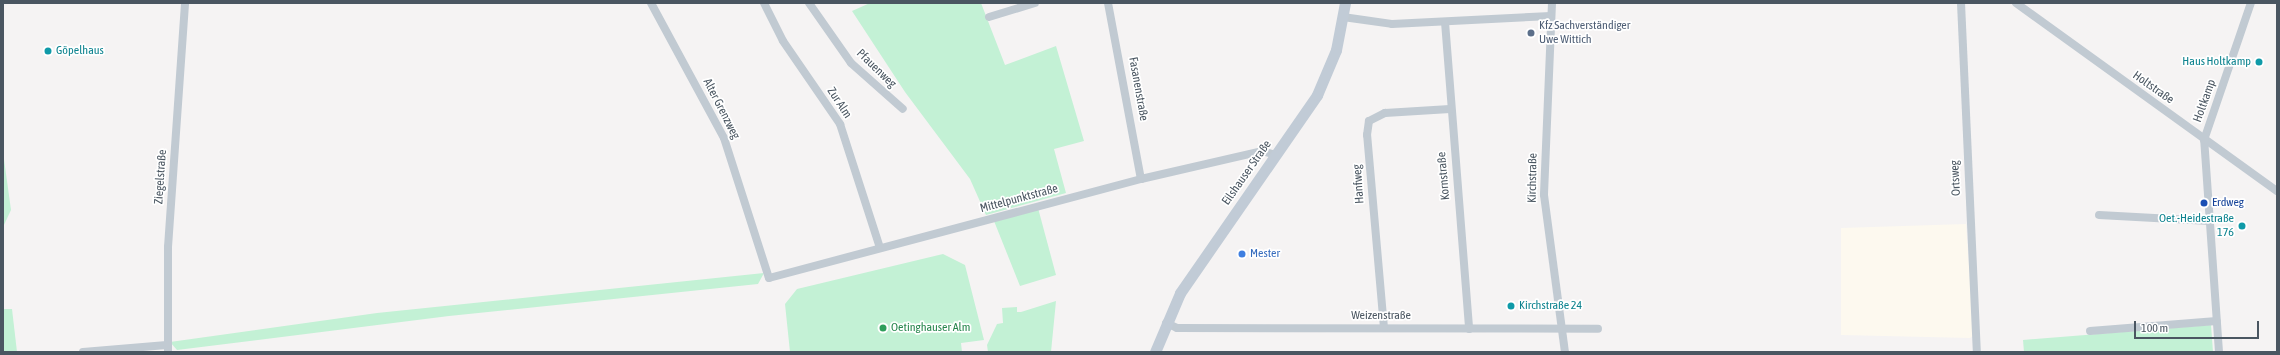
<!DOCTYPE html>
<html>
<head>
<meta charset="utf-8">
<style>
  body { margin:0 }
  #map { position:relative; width:2280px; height:355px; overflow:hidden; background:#f5f3f3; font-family:"Asap Condensed",sans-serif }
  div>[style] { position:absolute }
  .commercial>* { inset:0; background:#fdf9ef }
  .green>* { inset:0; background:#c3f1d5 }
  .street>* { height:8px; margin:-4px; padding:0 4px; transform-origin:4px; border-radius:4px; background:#c1cad2 }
  .secondary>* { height:11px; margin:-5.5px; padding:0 5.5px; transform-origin:5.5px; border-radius:5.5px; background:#c1cbd6 }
  .dots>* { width:11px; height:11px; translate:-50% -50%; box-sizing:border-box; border:2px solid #fff; border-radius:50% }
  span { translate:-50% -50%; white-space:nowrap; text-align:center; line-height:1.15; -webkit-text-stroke:3.5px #fff; paint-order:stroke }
  .service-label { font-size:12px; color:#4e5e75 }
  .left { translate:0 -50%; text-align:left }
  .culture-label { font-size:12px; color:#0d838f }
  .right { translate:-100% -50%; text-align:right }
  .street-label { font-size:12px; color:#4a5661 }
  .transit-label { font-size:12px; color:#164399 }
  .shop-label { font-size:12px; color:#366cbe }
  .leisure-label { font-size:12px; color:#27864d }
  .frame { position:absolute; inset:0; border:4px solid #4a5661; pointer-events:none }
  .scale { position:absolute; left:2134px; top:321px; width:125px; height:18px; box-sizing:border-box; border:2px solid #4a5661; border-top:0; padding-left:5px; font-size:12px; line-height:14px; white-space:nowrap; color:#4a5661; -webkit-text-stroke:3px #fff; paint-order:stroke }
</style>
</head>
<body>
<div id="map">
  <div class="commercial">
    <i style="clip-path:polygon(1966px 224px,1974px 335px,1970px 338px,1841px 335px,1841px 228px)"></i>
  </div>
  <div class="green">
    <i style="clip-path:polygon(870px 3px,981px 3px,1005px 65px,1056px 46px,1084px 141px,1054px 149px,1066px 193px,986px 215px,970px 179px,905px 92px,852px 11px)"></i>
    <i style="clip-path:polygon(3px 152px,11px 210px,3px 227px)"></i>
    <i style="clip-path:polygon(1038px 208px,1056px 275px,1020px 286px,994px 221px)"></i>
    <i style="clip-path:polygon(943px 254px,965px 265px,984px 340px,961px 343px,962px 352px,790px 352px,785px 304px,797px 289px)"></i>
    <i style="clip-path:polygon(764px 273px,758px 284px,449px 316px,177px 350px,170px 342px,377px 313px)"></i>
    <i style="clip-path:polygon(1056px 301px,1051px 352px,988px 352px,987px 345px,997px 324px,1003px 323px,1002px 308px,1017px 307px,1017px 312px,1021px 312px)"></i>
    <i style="clip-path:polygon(3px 309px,12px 309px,17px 352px,3px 352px)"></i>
    <i style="clip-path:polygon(2211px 325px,2213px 352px,2024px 352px,2023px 340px)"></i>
  </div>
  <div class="street">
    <i style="left:651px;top:3px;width:153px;rotate:61.6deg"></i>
    <i style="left:724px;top:138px;width:147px;rotate:72.2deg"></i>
    <i style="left:769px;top:278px;width:385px;rotate:-14.9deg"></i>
    <i style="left:1141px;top:179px;width:124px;rotate:-13deg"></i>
    <i style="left:1262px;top:151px;width:15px;rotate:16deg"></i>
    <i style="left:764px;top:3px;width:42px;rotate:63.4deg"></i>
    <i style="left:783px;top:41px;width:101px;rotate:55.5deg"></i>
    <i style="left:840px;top:124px;width:130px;rotate:72.1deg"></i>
    <i style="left:809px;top:3px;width:73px;rotate:55deg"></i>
    <i style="left:851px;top:63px;width:69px;rotate:41.5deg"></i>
    <i style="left:1108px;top:3px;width:179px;rotate:79.4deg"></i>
    <i style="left:1552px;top:3px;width:192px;rotate:92.4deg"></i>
    <i style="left:1544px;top:195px;width:158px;rotate:82.4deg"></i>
    <i style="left:1961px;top:3px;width:349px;rotate:87.4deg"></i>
    <i style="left:2016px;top:3px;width:322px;rotate:35.8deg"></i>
    <i style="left:989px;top:17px;width:48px;rotate:-16.9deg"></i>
    <i style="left:1343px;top:17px;width:49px;rotate:8.1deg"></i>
    <i style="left:1392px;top:24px;width:159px;rotate:-2.9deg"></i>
    <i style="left:1445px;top:22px;width:308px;rotate:85.5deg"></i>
    <i style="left:2099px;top:215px;width:111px;rotate:3.1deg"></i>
    <i style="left:1166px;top:323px;width:12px;rotate:24deg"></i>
    <i style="left:1177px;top:328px;width:421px;rotate:0.1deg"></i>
    <i style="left:1384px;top:328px;width:194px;rotate:-95deg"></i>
    <i style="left:1367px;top:135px;width:14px;rotate:-82deg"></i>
    <i style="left:1369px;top:121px;width:18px;rotate:-27deg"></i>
    <i style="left:1385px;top:113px;width:65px;rotate:-3.5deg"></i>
    <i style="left:2090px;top:331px;width:127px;rotate:-4.5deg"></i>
    <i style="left:83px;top:352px;width:84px;rotate:-4.8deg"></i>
    <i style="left:168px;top:352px;width:105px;rotate:-90deg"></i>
    <i style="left:168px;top:247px;width:245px;rotate:-86deg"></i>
    <i style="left:2219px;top:352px;width:213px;rotate:-94deg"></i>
    <i style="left:2204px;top:140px;width:145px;rotate:-71.1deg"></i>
  </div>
  <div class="secondary">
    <i style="left:1155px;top:352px;width:64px;rotate:-67deg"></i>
    <i style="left:1180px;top:293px;width:241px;rotate:-55.3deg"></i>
    <i style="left:1317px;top:95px;width:49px;rotate:-67.1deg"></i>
    <i style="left:1336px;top:50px;width:48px;rotate:-79.2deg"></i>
  </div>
  <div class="dots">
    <i style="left:1531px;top:33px;background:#5c6f8a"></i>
    <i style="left:48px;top:51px;background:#0f9aa8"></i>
    <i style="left:2259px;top:62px;background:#0f9aa8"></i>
    <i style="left:2204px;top:203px;background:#1a4fb4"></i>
    <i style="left:2242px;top:226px;background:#0f9aa8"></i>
    <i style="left:1242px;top:254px;background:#3f7fe0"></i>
    <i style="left:1511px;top:306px;background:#0f9aa8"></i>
    <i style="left:883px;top:328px;background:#2e9e5b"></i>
  </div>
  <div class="service-label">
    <span class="left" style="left:1539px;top:33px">Kfz Sachverständiger<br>Uwe Wittich</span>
  </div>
  <div class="culture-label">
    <span class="left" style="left:56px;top:51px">Göpelhaus</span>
    <span class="right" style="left:2251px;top:62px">Haus Holtkamp</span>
    <span class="right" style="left:2234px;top:226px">Oet.-Heidestraße<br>176</span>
    <span class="left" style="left:1519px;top:306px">Kirchstraße 24</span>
  </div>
  <div class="street-label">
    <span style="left:876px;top:69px;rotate:44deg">Pfauenweg</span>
    <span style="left:2153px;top:88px;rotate:35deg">Holtstraße</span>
    <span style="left:1138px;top:89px;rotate:80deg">Fasanenstraße</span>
    <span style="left:2205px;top:101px;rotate:-70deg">Holtkamp</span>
    <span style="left:839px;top:103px;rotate:57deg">Zur Alm</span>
    <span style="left:721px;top:109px;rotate:63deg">Alter Grenzweg</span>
    <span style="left:1247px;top:173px;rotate:-55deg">Eilshauser Straße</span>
    <span style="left:1444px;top:176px;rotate:-95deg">Kornstraße</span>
    <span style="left:161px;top:177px;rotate:-86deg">Ziegelstraße</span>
    <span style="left:1533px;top:178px;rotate:-89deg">Kirchstraße</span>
    <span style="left:1956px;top:178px;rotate:-93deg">Ortsweg</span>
    <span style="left:1359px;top:184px;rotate:-94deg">Hanfweg</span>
    <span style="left:1019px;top:199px;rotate:-15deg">Mittelpunktstraße</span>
    <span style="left:1381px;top:316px">Weizenstraße</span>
  </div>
  <div class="transit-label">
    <span class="left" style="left:2212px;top:203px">Erdweg</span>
  </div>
  <div class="shop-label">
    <span class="left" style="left:1250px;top:254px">Mester</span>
  </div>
  <div class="leisure-label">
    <span class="left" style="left:891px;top:328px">Oetinghauser Alm</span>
  </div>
  <div class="frame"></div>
  <div class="scale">100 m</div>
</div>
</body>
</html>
